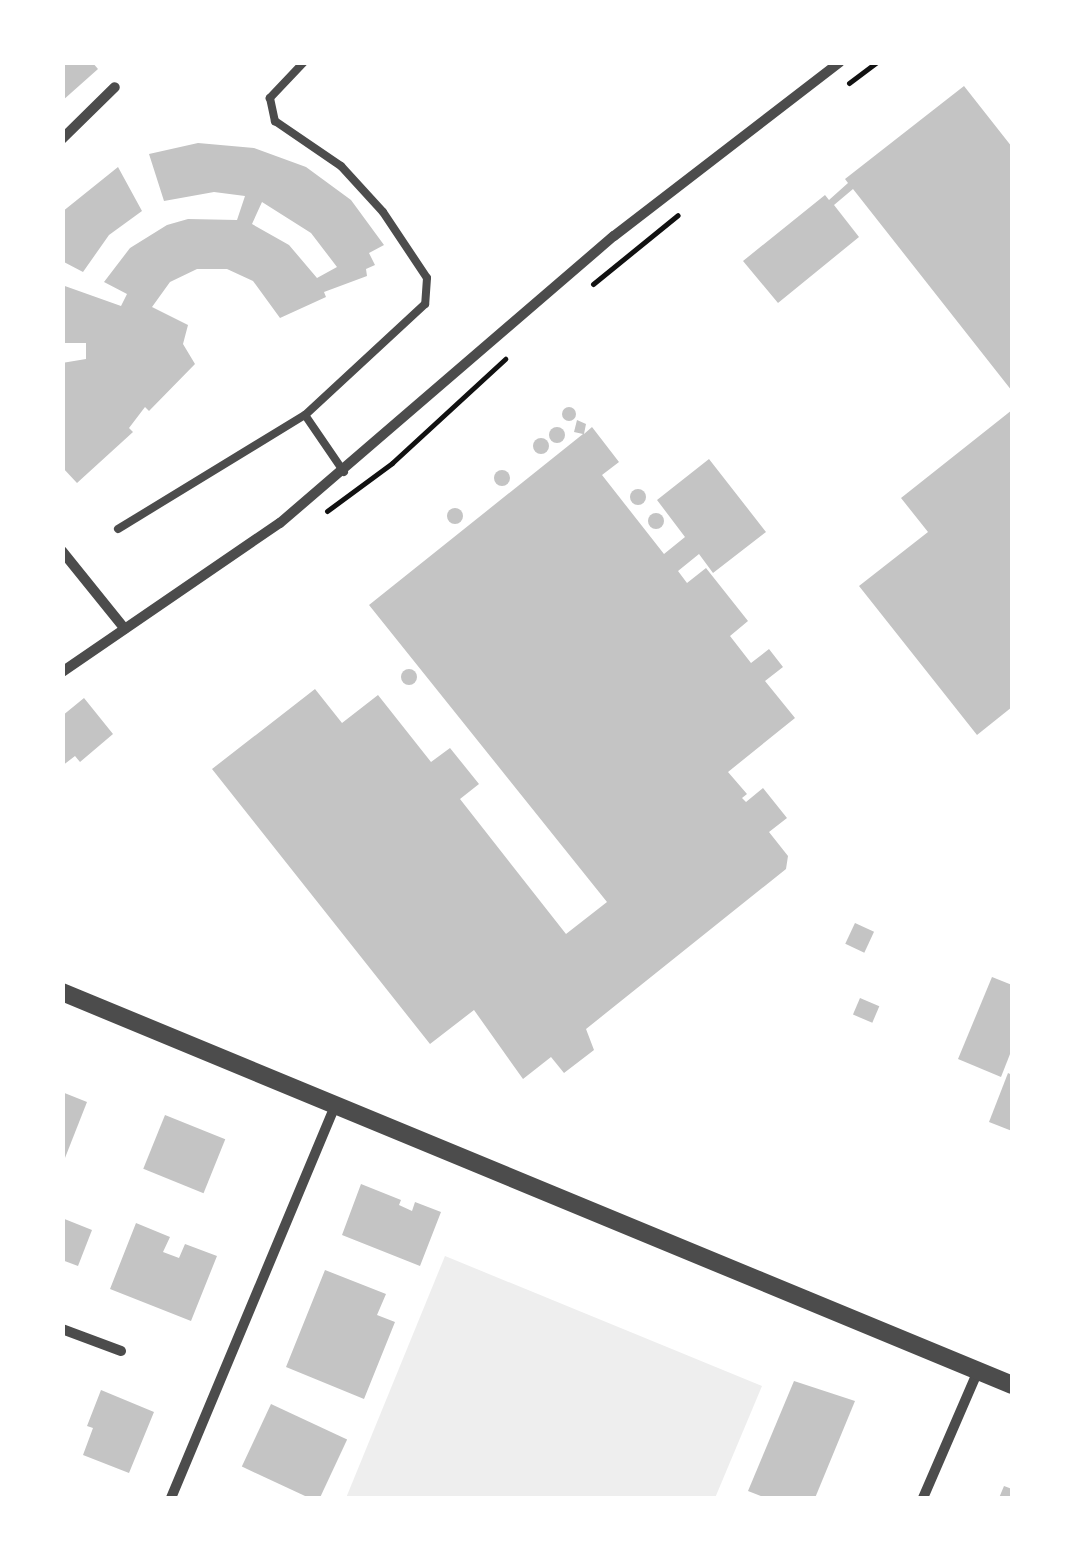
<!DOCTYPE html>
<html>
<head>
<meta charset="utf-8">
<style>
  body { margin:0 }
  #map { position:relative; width:1075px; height:1561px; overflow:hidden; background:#fff; font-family:"Open Sans",sans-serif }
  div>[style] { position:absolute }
  .green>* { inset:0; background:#eee }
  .building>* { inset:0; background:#c4c4c4; transform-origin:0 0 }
  .round { border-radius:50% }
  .path>* { height:5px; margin:-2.5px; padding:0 2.5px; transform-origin:2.5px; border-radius:2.5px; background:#111 }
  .service>* { height:8px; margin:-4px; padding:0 4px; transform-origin:4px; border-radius:4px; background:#4c4c4c }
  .minor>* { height:10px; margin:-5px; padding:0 5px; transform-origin:5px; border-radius:5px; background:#4c4c4c }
  .tertiary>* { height:18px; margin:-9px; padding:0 9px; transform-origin:9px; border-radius:9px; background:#4c4c4c }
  span { translate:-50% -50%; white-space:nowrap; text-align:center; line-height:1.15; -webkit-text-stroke:10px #fff; paint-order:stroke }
  .frame { position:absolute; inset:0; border:65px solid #fff; pointer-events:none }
</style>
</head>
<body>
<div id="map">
  <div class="green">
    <i style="clip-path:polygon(445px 1256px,762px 1386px,715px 1498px,346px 1498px)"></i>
  </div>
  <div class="building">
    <i style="clip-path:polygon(62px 62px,92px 62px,98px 69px,62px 101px)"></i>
    <i style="clip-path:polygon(964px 86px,1012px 147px,1012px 391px,853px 189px,834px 205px,859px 237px,778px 303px,743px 261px,825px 195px,829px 200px,848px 183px,845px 179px)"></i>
    <i style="clip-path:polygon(evenodd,198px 143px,254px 148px,306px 167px,351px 200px,384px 245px,369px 253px,375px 265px,366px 269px,367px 276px,324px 292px,326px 297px,280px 318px,253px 281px,227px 269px,197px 269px,170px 282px,152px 307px,188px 325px,183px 344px,195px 364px,149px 411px,145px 407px,129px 428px,133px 432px,77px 483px,62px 467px,62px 363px,86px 359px,86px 343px,62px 343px,62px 285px,121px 306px,127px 294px,104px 282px,130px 248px,167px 225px,188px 219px,237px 220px,245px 196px,214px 192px,164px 201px,149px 154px,198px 143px,262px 202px,311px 233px,337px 267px,317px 278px,289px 245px,252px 224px,262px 202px)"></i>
    <i style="clip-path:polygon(118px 167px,142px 211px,109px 235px,83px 272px,62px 261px,62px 212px)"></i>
    <i class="round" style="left:562px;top:407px;width:14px;height:14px"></i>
    <i style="clip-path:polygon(1012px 410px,1012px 707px,977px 735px,859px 586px,928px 532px,901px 498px)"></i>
    <i style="clip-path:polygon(577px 420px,586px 424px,584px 434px,592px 427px,619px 462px,602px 475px,664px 554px,685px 537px,657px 500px,709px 459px,766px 532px,713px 573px,699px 554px,678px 571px,687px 583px,706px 568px,748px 621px,730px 636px,751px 663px,769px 649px,783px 667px,765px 681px,795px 718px,728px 772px,747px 794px,742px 798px,746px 802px,763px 788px,787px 818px,769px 832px,788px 856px,786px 869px,586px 1029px,594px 1050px,564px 1073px,551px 1057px,523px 1079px,474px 1010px,430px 1044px,212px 769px,315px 689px,342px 723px,378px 695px,431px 762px,450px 748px,479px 784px,460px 799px,566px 934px,607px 902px,369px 605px,583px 434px,574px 432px)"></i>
    <i class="round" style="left:549px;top:427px;width:16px;height:16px"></i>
    <i class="round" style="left:533px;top:438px;width:16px;height:16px"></i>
    <i class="round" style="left:494px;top:470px;width:16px;height:16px"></i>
    <i class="round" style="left:630px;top:489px;width:16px;height:16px"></i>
    <i class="round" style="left:447px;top:508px;width:16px;height:16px"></i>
    <i class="round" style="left:648px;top:513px;width:16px;height:16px"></i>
    <i class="round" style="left:401px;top:669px;width:16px;height:16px"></i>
    <i style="clip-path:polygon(84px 698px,113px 734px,80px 762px,75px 756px,62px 766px,62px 716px)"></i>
    <i style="left:855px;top:923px;width:21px;height:23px;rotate:25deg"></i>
    <i style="clip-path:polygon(992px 977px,1012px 985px,1012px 1049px,1001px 1077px,958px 1059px)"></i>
    <i style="left:860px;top:998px;width:21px;height:18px;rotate:23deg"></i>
    <i style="clip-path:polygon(1008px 1073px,1012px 1075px,1012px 1131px,989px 1122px)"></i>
    <i style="clip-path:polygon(62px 1092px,87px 1102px,63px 1163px,62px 1163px)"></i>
    <i style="left:165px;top:1115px;width:65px;height:58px;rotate:22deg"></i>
    <i style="clip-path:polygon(361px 1184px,401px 1200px,399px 1205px,412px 1211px,415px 1202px,441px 1212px,420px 1266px,342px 1235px)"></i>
    <i style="clip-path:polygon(62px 1218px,92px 1230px,78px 1266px,62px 1260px)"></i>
    <i style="clip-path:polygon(136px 1223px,170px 1237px,163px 1252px,179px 1258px,185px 1244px,217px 1256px,191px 1321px,110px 1289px)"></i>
    <i style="clip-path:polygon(325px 1270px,386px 1294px,377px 1315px,395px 1322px,364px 1399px,286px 1367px)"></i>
    <i style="clip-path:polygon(794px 1381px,855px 1401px,815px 1498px,766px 1498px,748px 1491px)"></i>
    <i style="clip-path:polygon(101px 1390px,154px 1412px,129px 1473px,83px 1455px,93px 1428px,87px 1426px)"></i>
    <i style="left:271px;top:1404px;width:84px;height:69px;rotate:25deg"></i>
    <i style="clip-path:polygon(1004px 1486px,1012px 1489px,1012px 1498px,999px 1498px)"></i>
  </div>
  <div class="path">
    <i style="left:849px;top:83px;width:35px;rotate:-37deg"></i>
    <i style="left:593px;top:284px;width:109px;rotate:-39.1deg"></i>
    <i style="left:327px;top:511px;width:81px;rotate:-36.4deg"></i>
    <i style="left:392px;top:463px;width:154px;rotate:-42.6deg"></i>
  </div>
  <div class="service">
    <i style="left:304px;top:62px;width:50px;rotate:133.4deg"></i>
    <i style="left:270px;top:98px;width:24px;rotate:78deg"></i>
    <i style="left:275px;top:121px;width:80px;rotate:34.3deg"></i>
    <i style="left:341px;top:166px;width:62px;rotate:47.6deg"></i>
    <i style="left:383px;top:212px;width:79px;rotate:56.3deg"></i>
    <i style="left:427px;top:278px;width:26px;rotate:94deg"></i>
    <i style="left:425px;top:304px;width:163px;rotate:137.2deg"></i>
    <i style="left:305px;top:415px;width:69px;rotate:55.6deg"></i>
    <i style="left:118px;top:529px;width:219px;rotate:-31.4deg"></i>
  </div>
  <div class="minor">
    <i style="left:62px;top:139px;width:74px;rotate:-44.5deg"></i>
    <i style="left:62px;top:551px;width:100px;rotate:51.1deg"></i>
    <i style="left:62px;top:672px;width:264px;rotate:-34.4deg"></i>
    <i style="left:280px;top:523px;width:440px;rotate:-40.7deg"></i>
    <i style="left:614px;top:236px;width:285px;rotate:-37.6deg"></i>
    <i style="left:62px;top:1329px;width:63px;rotate:20.4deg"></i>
    <i style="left:171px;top:1498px;width:425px;rotate:-67.3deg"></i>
    <i style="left:923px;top:1498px;width:138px;rotate:-66.6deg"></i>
  </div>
  <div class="tertiary">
    <i style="left:62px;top:992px;width:1028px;rotate:22.47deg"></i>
  </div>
  <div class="frame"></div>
</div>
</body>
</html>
